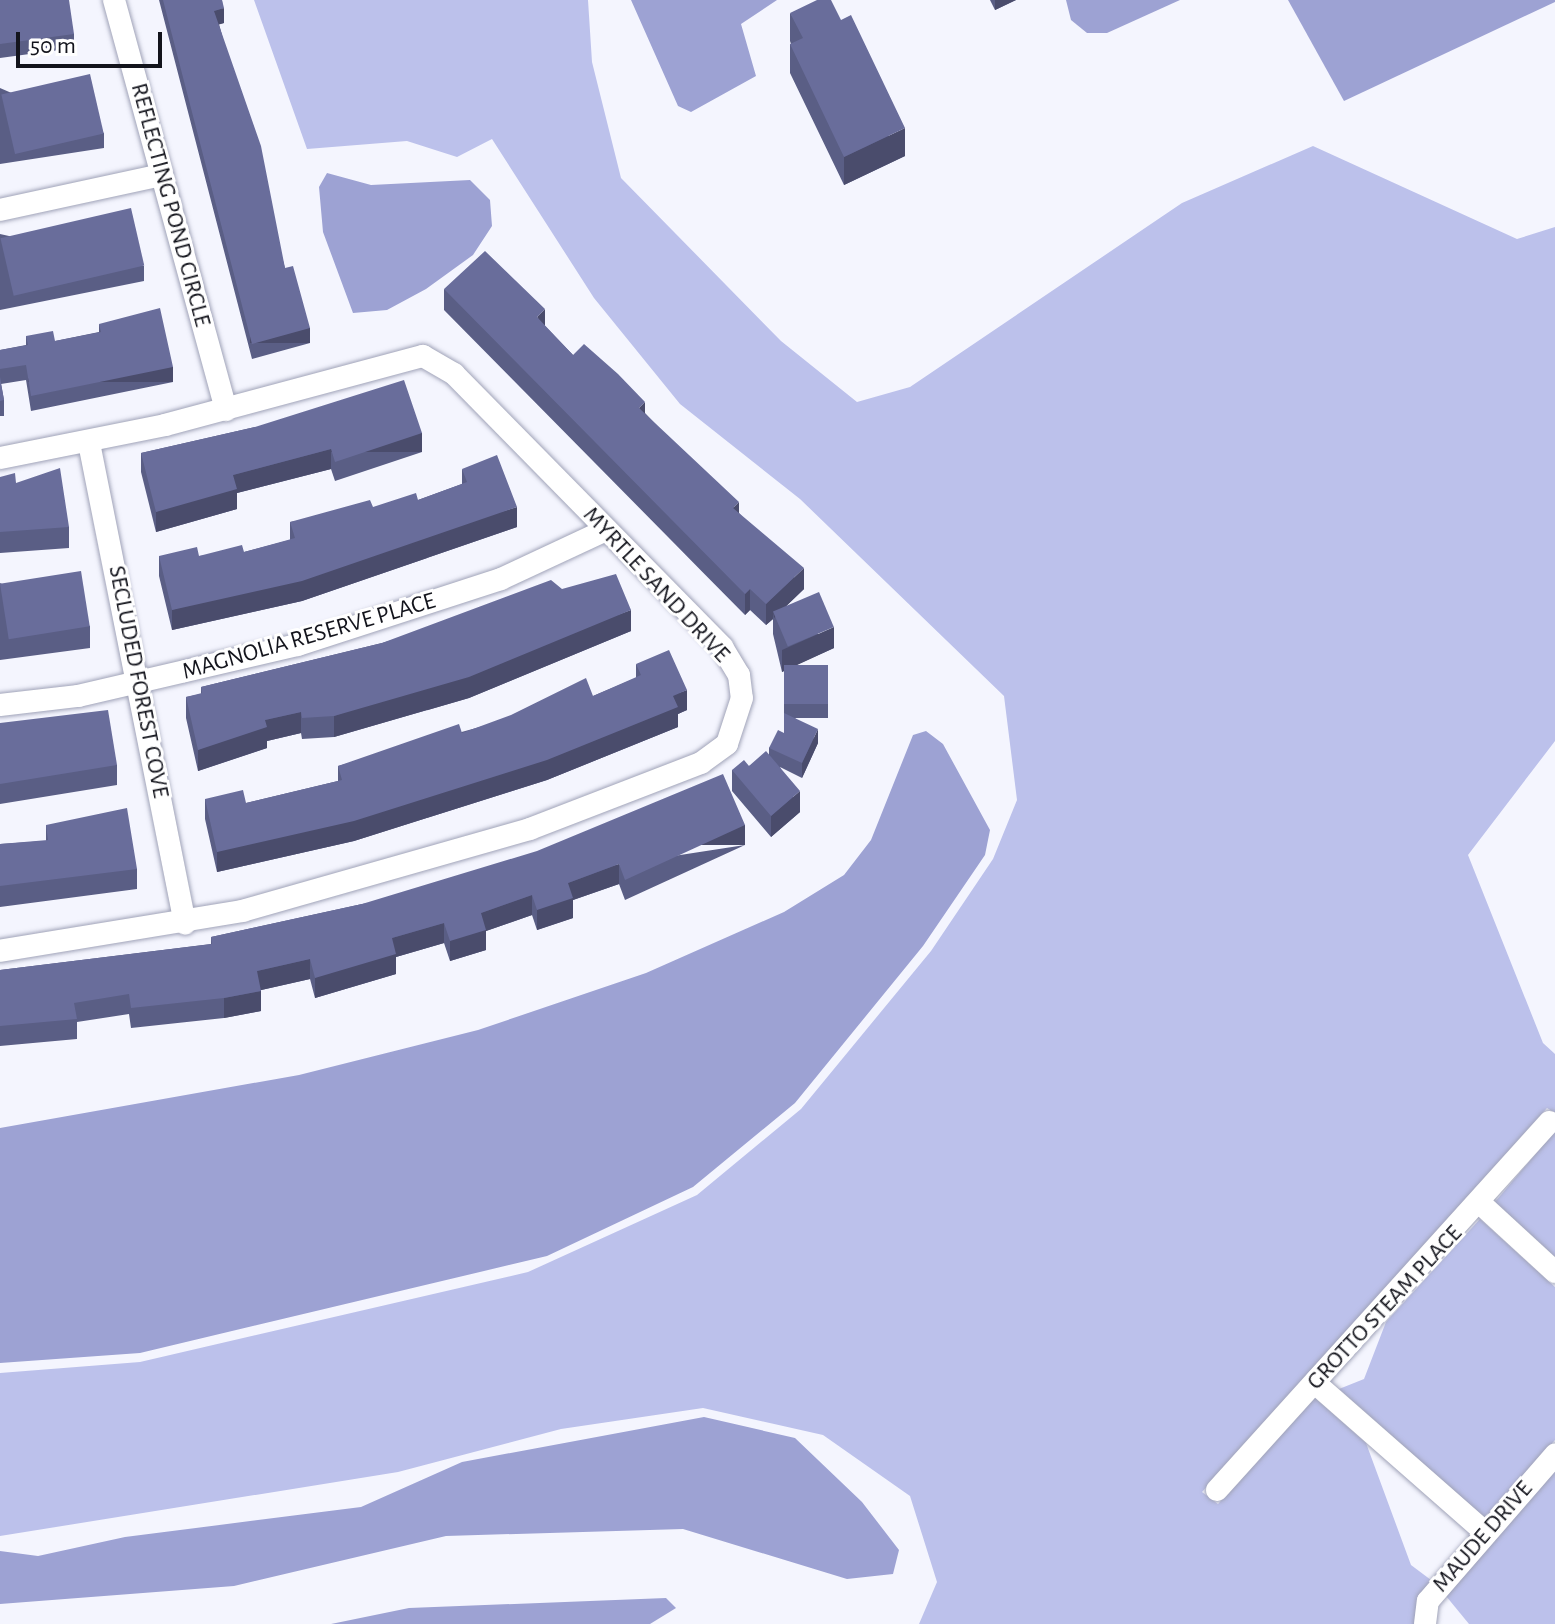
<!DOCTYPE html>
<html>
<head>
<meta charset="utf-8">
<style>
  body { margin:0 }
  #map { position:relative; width:1555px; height:1624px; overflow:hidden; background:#f4f5fe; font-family:"Alegreya Sans",sans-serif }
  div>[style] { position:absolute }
  .green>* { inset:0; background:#bcc1eb }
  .water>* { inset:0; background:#9da2d3 }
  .roads { filter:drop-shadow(0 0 2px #a0a3b8) drop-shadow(0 0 2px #a0a3b8) }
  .minor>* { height:22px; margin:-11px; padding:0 11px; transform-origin:11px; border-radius:11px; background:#fff }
  .wall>* { inset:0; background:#5a5e85 }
  .shaded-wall>* { inset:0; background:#4a4c6c; transform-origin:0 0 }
  .building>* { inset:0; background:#696d9b; transform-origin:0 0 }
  span { translate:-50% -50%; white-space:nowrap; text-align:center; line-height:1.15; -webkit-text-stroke:6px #fff; paint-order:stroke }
  .street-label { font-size:24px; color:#13141c }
  .scale { position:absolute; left:16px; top:32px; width:146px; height:36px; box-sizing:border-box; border:4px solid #13141c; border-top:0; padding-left:10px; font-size:24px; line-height:28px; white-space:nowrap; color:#13141c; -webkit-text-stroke:6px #fff; paint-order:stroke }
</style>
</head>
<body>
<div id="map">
  <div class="green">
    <i style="clip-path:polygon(254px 0,588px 0,592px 62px,621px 178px,781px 341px,857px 402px,910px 387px,1182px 203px,1313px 146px,1517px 239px,1555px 227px,1555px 741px,1468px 855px,1543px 1043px,1555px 1054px,1555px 1113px,1547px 1108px,1202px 1492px,1218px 1504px,1315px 1398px,1366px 1443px,1411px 1565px,1431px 1580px,1417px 1600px,1414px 1624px,919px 1624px,937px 1582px,910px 1496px,823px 1435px,703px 1408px,561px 1429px,398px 1472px,0 1536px,0 1373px,140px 1362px,528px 1272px,697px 1195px,801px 1109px,931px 951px,993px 859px,1017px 800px,1004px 696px,800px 499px,680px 404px,594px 298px,492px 139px,457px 157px,407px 141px,307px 149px)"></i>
    <i style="clip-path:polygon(1555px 1131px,1555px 1257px,1495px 1202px)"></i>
    <i style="clip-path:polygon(1480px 1219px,1555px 1287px,1555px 1440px,1485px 1518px,1339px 1389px,1364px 1379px,1386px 1322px)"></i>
    <i style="clip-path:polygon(1555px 1471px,1555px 1624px,1469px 1624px,1446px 1596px)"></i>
  </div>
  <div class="water">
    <i style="clip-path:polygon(631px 0,777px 0,741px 24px,756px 76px,691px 112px,678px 106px)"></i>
    <i style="clip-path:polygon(1066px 0,1180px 0,1107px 33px,1087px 33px,1071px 20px)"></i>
    <i style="clip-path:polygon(1288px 0,1555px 0,1555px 2px,1344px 101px)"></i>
    <i style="clip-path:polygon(327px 173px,371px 185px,470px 180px,490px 200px,492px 226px,473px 255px,426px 289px,387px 310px,353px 313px,323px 232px,319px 187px)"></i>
    <i style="clip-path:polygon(926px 731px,943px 744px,990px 830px,985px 855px,923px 946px,795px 1103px,693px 1187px,547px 1256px,140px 1353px,0 1363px,0 1128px,299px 1075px,478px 1030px,646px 973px,784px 912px,844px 875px,871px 840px,913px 735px)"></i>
    <i style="clip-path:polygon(704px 1417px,795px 1438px,862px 1502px,899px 1550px,893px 1574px,847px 1579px,683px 1529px,446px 1536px,234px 1586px,0 1604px,0 1551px,38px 1556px,125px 1537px,361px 1507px,462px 1462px)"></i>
    <i style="clip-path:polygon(666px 1598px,676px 1608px,650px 1624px,331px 1624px,409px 1608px)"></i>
  </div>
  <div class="roads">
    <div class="minor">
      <i style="left:114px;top:0;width:425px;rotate:74.7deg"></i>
      <i style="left:0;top:210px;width:166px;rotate:-12.2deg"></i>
      <i style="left:89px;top:443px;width:490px;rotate:78.7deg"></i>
      <i style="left:0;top:458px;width:168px;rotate:-11.3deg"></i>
      <i style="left:165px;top:425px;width:267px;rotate:-15deg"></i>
      <i style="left:423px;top:356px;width:36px;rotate:30deg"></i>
      <i style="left:454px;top:374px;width:383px;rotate:45.5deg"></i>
      <i style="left:722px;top:647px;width:33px;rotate:59deg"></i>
      <i style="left:739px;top:675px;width:23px;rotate:83deg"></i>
      <i style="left:742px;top:698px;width:48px;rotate:108.1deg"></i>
      <i style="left:727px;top:744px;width:32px;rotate:144deg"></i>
      <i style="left:701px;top:763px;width:183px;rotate:158.9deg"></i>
      <i style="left:530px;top:829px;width:298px;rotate:164.1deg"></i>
      <i style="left:243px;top:911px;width:246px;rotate:170.7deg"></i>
      <i style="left:0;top:705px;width:79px;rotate:-6.6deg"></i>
      <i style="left:78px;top:696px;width:226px;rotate:-13.1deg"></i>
      <i style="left:298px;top:645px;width:213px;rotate:-18deg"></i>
      <i style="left:501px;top:579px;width:116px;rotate:-25deg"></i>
      <i style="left:1480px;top:1203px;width:102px;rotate:42.6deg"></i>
      <i style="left:1315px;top:1383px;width:227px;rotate:41.3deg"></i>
      <i style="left:1217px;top:1490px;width:496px;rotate:-47.9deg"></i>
      <i style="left:1425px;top:1624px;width:23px;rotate:-83deg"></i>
      <i style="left:1428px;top:1601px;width:194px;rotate:-49deg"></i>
    </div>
  </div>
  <div class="wall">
    <i style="clip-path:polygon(0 0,74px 34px,74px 48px,0 58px)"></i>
    <i style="clip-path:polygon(159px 0,222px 0,224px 23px,219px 24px,285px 268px,310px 343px,252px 359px)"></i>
    <i style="clip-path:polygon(990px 0,1016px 0,995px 10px)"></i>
    <i style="clip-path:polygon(790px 13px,905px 156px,844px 185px,790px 73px,790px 44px,791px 44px,790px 41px)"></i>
    <i style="clip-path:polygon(0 88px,104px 133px,104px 148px,0 164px)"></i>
    <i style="clip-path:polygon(0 234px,144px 266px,144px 281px,0 310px)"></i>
    <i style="clip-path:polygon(444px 289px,545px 326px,573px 355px,645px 413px,739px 513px,804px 589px,786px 606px,834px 648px,796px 665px,828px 665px,828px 718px,795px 718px,818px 743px,802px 778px,780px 767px,800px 812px,771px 837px,732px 791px,732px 770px,749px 766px,769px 755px,769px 748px,784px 733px,784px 671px,782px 672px,773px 634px,773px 619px,766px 625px,750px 610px,745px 615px,444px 310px)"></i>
    <i style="clip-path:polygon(99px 324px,173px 382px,31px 411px,26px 380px,1px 384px,4px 400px,4px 416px,0 416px,0 350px,26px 345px,26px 336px,55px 341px,99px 332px)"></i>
    <i style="clip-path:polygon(255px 427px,422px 452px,335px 481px,331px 469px,237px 493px,237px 509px,156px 532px,141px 472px,141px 453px)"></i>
    <i style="clip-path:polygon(462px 469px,517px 527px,302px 601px,172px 630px,159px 576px,159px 556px,199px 556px,244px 552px,290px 540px,290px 522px,418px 500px,462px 484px)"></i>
    <i style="clip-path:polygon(0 477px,16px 483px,69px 527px,69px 548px,0 553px)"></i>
    <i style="clip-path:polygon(0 583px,90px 626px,90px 648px,0 660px)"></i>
    <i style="clip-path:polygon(562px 589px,631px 631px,469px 698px,334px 737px,302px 739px,301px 733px,267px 741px,267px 748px,198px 771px,186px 718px,186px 697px,201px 694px,201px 687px,382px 643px)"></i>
    <i style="clip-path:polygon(636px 664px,687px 710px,678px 714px,678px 727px,547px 780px,354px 841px,217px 872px,205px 819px,205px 799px,246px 803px,338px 781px,338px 766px,593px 696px,636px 678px)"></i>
    <i style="clip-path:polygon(0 723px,117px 765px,117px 785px,0 804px)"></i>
    <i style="clip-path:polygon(46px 825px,137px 869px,137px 889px,0 907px,0 844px,46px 841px)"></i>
    <i style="clip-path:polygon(745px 845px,625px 900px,619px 884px,573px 900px,573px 918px,537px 930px,532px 915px,486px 931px,486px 950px,450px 961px,444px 943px,396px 957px,396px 974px,315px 998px,310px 979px,261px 990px,261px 1011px,224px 1018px,131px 1028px,129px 1014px,77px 1022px,77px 1039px,0 1046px,0 970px,211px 944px,211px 937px,362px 904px)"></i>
  </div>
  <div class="shaded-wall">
    <i style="clip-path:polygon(995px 0,1016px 0,995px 10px)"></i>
    <i style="clip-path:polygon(224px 8px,224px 23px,214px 26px,214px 11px)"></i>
    <i style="clip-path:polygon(905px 128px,905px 156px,844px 185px,844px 157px)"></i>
    <i style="clip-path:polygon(545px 309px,545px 330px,537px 317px)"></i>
    <i style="left:310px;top:328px;width:15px;height:60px;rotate:90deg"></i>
    <i style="left:173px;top:367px;width:15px;height:145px;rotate:90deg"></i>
    <i style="clip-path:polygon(645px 402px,645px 423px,639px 408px)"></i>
    <i style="left:422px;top:433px;width:19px;height:92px;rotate:90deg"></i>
    <i style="clip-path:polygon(331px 449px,331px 469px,237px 493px,237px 509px,156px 532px,156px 512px,233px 475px)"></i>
    <i style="clip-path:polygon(739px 502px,739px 523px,733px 508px)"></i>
    <i style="clip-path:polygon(517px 507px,517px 527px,302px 601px,172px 630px,172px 610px)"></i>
    <i style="clip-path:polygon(804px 568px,804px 589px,774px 618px,773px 612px,773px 619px,766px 625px,766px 604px)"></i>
    <i style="clip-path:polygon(750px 589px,750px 610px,745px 615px,745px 594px)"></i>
    <i style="clip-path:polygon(631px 610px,631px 631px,469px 698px,334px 737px,334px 716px)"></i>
    <i style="clip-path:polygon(834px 627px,834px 648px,782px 672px,782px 650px)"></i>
    <i style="clip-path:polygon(687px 690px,687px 710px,678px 714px,678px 727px,547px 780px,354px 841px,217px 872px,217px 852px)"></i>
    <i style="clip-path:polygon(301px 712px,301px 733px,267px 741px,267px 748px,198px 771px,198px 750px,265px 720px)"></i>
    <i style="clip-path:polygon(818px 729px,818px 743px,802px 778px,802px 763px)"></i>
    <i style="clip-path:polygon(800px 791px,800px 812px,771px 837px,771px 816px)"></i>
    <i style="left:745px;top:825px;width:20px;height:132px;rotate:90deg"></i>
    <i style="clip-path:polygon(619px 864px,619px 884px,573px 900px,573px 918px,537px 930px,537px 910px,568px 883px)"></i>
    <i style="clip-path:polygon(532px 895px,532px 915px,486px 931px,486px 950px,450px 961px,450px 941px,481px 913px)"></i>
    <i style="clip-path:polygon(444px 923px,444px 943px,396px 957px,396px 974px,315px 998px,315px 978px,392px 938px)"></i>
    <i style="clip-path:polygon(310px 959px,310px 979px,257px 991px,257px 971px)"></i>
    <i style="clip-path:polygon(261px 991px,261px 1011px,224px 1018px,224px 998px)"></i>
  </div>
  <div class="building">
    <i style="clip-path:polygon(0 0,69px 0,74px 34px,0 44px)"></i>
    <i style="clip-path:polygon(163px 0,222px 0,224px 8px,214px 11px,261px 146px,285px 268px,293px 266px,310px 328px,252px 344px)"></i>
    <i style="clip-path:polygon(817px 0,831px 0,841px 20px,851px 15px,905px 128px,844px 157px,790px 44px,803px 38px,790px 13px)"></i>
    <i style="left:90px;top:74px;width:61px;height:91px;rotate:77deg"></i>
    <i style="left:131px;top:208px;width:59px;height:134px;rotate:77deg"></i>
    <i style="clip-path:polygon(485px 251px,545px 309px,537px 317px,573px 355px,584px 344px,618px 374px,645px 402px,639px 408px,739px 502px,733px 508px,804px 568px,766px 604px,750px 589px,745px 594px,444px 289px)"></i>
    <i style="clip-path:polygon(160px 308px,173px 367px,31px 396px,26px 365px,0 369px,0 350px,28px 345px,26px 336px,53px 331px,55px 341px,101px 332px,99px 324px)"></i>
    <i style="clip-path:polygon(0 377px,4px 400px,0 401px)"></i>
    <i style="clip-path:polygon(404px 380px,422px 433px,335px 462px,331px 449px,233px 475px,237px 489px,156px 512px,141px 453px,255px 427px)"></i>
    <i style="clip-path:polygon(497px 455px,517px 507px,302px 581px,172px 610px,159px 556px,197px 547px,199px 556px,242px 545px,244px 552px,295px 538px,290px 522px,370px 500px,373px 507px,416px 493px,418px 500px,467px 482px,462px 469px)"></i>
    <i style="clip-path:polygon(60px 468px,69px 527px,0 532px,0 477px,15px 473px,16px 483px)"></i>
    <i style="left:81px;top:571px;width:56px;height:82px;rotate:81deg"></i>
    <i style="clip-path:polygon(616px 574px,631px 610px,469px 677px,334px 716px,302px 718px,301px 712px,265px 720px,267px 727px,198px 750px,186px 697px,202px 693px,201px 687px,382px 643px,551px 580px,562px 589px)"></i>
    <i style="left:819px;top:592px;width:38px;height:50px;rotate:67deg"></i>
    <i style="clip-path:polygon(669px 650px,687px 690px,673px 696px,678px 707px,547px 760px,354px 821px,217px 852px,205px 799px,243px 790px,246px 803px,342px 780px,338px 766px,459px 724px,462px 733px,511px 715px,586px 678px,593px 696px,641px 675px,636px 664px)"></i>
    <i style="left:784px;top:665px;width:44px;height:39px"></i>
    <i style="clip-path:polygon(108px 710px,117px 765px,0 784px,0 723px)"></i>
    <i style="clip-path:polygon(784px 713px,818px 729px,802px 763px,769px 748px,778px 730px,784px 733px)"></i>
    <i style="clip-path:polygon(766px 751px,800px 791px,771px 816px,732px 770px,744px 760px,749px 766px)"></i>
    <i style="clip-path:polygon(723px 774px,745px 825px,625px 880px,619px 864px,568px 883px,573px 898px,537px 910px,532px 895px,481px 913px,486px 930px,450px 941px,444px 923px,392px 938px,396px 954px,315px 978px,310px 959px,257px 971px,261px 991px,224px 998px,131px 1008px,129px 994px,74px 1003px,77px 1019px,0 1026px,0 970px,212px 944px,211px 937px,362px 904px,537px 851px)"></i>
    <i style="clip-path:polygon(127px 808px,137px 869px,0 886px,0 844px,48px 840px,46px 825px)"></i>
  </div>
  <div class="street-label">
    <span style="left:170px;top:205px;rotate:75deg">REFLECTING POND CIRCLE</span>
    <span style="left:656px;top:585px;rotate:47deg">MYRTLE SAND DRIVE</span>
    <span style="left:309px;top:637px;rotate:-16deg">MAGNOLIA RESERVE PLACE</span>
    <span style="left:138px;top:682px;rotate:79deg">SECLUDED FOREST COVE</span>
    <span style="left:1385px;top:1308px;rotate:-47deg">GROTTO STEAM PLACE</span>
    <span style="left:1483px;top:1537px;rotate:-49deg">MAUDE DRIVE</span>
  </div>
  <div class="scale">50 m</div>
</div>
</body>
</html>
